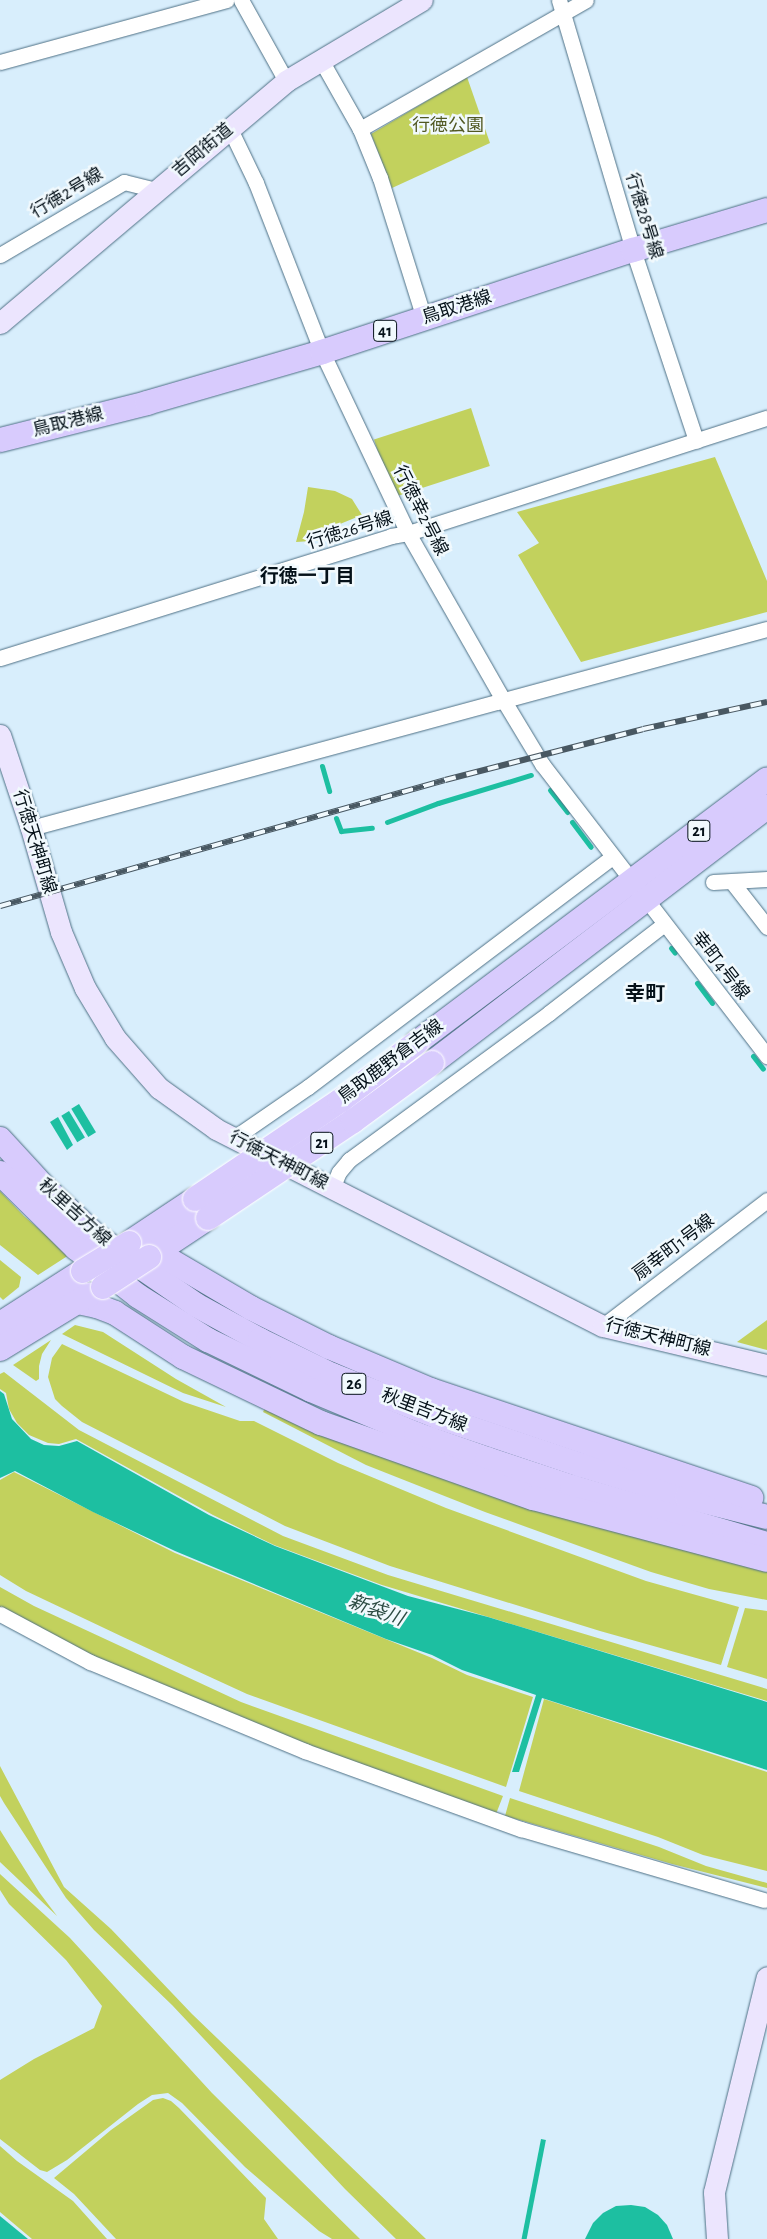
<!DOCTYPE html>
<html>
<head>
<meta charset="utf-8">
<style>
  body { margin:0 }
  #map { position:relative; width:767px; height:2239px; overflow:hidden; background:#d8eefc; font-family:"Alegreya Sans","Noto Sans JP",sans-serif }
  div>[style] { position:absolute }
  .green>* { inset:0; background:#c2d15d; transform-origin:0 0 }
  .water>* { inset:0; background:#1dbfa1; transform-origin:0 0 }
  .stream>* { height:5px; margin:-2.5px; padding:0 2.5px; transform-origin:2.5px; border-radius:2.5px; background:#1dbfa1 }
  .roads { filter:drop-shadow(0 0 1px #4e7085) drop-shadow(0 0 1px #4e7085) }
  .street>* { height:15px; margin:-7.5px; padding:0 7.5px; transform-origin:7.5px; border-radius:7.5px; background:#fff }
  .secondary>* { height:21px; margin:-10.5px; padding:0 10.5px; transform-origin:10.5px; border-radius:10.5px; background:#ece5fe }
  .primary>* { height:24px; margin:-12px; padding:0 12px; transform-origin:12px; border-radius:12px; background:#d8cbfd }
  .rail>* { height:5.5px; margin-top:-2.75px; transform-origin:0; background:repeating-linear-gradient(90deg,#f1f9fd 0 11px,#495862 0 22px); box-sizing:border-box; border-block:1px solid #495862 }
  .bridges { filter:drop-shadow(0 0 1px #fff) drop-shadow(0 0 1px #fff) }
  .primary-bridge>* { height:24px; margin:-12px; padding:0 12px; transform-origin:12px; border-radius:12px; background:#d8cbfd }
  span { translate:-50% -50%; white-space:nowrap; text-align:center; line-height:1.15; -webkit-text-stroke:5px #f1f9fd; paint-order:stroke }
  .shield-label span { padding:1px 4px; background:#f1f9fd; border:1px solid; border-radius:4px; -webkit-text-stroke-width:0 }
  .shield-label { font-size:16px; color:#051119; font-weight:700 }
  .park-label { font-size:18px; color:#515822 }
  .street-label { font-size:18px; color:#051119 }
  .neighbourhood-label { font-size:19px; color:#051119; font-weight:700 }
  .water-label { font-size:19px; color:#2e4c44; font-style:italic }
  .quarter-label { font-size:20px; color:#051119; font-weight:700 }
</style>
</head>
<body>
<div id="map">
  <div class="green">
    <i style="clip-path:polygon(467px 77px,490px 143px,392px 188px,371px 134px)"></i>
    <i style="left:471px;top:408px;width:61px;height:102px;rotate:72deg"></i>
    <i style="clip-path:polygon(715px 457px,767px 581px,767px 612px,581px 662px,518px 555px,539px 543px,517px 512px)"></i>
    <i style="clip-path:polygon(308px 487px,335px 491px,352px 499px,362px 515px,340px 524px,342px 539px,296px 542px,304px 512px)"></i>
    <i style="clip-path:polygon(0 1191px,24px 1216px,69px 1255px,38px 1275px,0 1245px)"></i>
    <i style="clip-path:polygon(0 1260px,21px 1277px,19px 1287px,3px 1300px,0 1297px)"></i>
    <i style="clip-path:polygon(767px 1320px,767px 1350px,737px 1342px)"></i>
    <i style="clip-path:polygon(75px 1325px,103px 1332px,176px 1379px,226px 1407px,183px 1393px,62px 1334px)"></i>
    <i style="clip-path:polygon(51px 1340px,42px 1354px,39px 1366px,39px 1379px,36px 1381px,13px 1365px)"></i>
    <i style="clip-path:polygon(62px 1344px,184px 1402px,240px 1421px,254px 1421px,338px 1463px,446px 1508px,646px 1581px,739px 1607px,721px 1665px,600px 1631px,390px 1566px,285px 1526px,82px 1422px,62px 1406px,55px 1399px,48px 1377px,52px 1358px)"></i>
    <i style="clip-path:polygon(4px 1372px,79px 1430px,283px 1536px,388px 1575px,767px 1689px,767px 1701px,382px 1585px,274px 1545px,213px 1515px,76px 1439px,59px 1444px,48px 1443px,29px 1435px,17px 1423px,9px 1409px,6px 1393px,0 1389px,0 1374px)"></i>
    <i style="clip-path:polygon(265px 1408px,767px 1566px,767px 1600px,709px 1589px,651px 1572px,485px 1512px,366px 1465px,263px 1412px)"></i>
    <i style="clip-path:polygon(14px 1472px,175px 1553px,432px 1658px,467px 1675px,533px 1697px,506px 1787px,247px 1694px,123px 1637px,26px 1591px,0 1575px,0 1480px)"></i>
    <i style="clip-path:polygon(0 1587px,34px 1606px,241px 1702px,503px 1796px,496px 1814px,304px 1745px,96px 1657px,0 1608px)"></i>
    <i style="clip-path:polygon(745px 1608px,767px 1611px,767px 1679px,727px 1667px)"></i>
    <i style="clip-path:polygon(544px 1699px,767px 1772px,767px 1871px,703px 1855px,658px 1837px,519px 1791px)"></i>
    <i style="clip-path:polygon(0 1766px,64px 1887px,111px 1929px,192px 2014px,426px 2239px,396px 2239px,345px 2189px,172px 2005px,94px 1930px,66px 1898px,4px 1803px,0 1796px)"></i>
    <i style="clip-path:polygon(510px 1798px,659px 1847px,706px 1866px,767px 1883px,767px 1888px,672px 1864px,505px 1816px)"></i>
    <i style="clip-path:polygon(0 1830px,39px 1892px,57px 1916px,0 1862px)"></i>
    <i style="clip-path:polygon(0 1874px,70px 1938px,212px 2093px,360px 2239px,332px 2239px,319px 2231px,245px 2167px,182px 2103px,168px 2093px,152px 2095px,138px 2104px,67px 2160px,47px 2172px,40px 2170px,0 2139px,0 2080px,34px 2059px,94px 2028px,102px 2006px,66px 1960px,9px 1904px,0 1890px)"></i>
    <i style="clip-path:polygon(163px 2098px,171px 2101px,179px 2108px,266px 2198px,264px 2219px,278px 2239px,116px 2239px,74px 2194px,54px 2178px,111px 2130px,153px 2100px)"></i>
    <i style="clip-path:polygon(0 2146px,17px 2161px,73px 2201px,107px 2239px,32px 2239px,0 2212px)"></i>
  </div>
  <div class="water">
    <i style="left:79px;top:1104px;width:33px;height:9px;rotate:59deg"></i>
    <i style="left:69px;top:1111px;width:31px;height:9px;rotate:59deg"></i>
    <i style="clip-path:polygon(58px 1117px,73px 1145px,67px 1150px,50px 1122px)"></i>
    <i style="clip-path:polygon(0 1391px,4px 1394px,12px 1419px,31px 1439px,44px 1445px,59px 1446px,77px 1441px,209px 1515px,275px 1546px,408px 1596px,488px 1617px,767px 1702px,767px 1770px,542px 1698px,519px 1772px,512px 1772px,536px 1695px,462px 1670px,432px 1655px,386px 1639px,175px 1551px,93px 1512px,15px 1471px,0 1478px)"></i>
    <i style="left:541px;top:2139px;width:5px;height:104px;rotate:11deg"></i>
    <i style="clip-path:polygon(631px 2205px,645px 2207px,658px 2215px,667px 2225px,673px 2239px,585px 2239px,593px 2223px,603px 2213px,616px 2206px)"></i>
    <i style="clip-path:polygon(0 2216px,28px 2239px,0 2239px)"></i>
  </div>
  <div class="stream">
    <i style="left:322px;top:766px;width:26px;rotate:74deg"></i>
    <i style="left:550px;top:790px;width:28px;rotate:52deg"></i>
    <i style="left:336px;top:818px;width:14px;rotate:69deg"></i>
    <i style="left:341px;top:831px;width:31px;rotate:-6deg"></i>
    <i style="left:387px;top:822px;width:54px;rotate:-20.4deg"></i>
    <i style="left:438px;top:803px;width:97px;rotate:-16.8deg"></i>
    <i style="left:572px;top:822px;width:31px;rotate:53deg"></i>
    <i style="left:671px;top:948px;width:6px;rotate:51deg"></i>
    <i style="left:697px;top:983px;width:25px;rotate:53deg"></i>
    <i style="left:753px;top:1056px;width:16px;rotate:52deg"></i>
  </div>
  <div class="roads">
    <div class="street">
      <i style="left:241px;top:0;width:93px;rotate:60.9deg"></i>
      <i style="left:559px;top:0;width:261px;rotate:73.5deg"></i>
      <i style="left:633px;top:250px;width:201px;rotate:71.7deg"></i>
      <i style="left:321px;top:60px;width:79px;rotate:60.5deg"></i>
      <i style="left:360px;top:129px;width:53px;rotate:67.8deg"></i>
      <i style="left:380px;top:178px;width:147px;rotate:72.6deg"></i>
      <i style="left:0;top:62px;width:235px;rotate:-15.3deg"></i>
      <i style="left:230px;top:129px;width:60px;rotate:64.3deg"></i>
      <i style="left:256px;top:183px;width:181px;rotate:68.7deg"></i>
      <i style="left:322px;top:352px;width:200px;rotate:64.6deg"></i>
      <i style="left:408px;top:533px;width:193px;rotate:60.3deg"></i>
      <i style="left:504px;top:701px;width:74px;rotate:58.9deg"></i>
      <i style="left:542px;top:764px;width:369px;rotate:52.4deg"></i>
      <i style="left:360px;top:129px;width:260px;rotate:-29.7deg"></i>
      <i style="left:0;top:255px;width:144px;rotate:-30.5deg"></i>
      <i style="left:124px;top:182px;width:34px;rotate:14deg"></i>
      <i style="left:0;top:658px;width:410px;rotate:-17.3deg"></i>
      <i style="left:391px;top:536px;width:17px;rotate:-10deg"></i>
      <i style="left:408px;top:533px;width:377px;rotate:-17.8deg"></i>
      <i style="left:31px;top:828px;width:762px;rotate:-15.13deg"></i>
      <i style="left:713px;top:882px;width:54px;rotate:-3.2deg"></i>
      <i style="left:732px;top:882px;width:57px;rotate:52.1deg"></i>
      <i style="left:234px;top:1138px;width:90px;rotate:-34.6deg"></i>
      <i style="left:308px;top:1087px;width:381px;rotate:-37.1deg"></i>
      <i style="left:332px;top:1189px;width:18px;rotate:-68deg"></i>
      <i style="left:339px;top:1172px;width:16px;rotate:-50deg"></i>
      <i style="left:349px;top:1160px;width:248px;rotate:-36.3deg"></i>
      <i style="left:549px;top:1013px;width:145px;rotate:-37.7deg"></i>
      <i style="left:603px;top:1326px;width:207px;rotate:-37.5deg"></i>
      <i style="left:0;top:1614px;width:102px;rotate:28.1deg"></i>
      <i style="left:90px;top:1662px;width:233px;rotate:22.5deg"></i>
      <i style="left:305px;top:1751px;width:230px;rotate:19.9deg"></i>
      <i style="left:521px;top:1829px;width:253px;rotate:16.3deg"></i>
    </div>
    <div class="secondary">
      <i style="left:0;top:323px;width:375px;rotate:-40.2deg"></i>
      <i style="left:286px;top:81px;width:158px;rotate:-30.8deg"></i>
      <i style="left:0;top:735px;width:98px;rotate:71.6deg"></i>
      <i style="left:31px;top:828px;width:108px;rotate:73.9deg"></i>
      <i style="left:61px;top:932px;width:61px;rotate:66.8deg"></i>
      <i style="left:85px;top:988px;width:58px;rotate:59deg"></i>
      <i style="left:115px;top:1038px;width:67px;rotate:48.7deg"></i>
      <i style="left:159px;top:1088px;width:70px;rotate:35.7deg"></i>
      <i style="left:216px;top:1129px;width:434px;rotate:27deg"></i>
      <i style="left:603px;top:1326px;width:169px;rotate:13.4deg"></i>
      <i style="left:717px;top:2239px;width:47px;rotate:-93.7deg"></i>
      <i style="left:714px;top:2192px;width:221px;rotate:-76.2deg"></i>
    </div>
    <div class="primary">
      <i style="left:0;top:440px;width:152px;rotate:-14.1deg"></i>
      <i style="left:147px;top:403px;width:182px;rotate:-16.2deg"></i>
      <i style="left:322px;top:352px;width:327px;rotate:-18.2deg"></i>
      <i style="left:633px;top:250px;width:140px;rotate:-16.6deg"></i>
      <i style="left:416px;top:1043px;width:439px;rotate:-36.9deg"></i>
      <i style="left:432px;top:1063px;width:422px;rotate:-37.4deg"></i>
      <i style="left:0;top:1139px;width:65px;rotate:47.5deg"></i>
      <i style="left:44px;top:1187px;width:71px;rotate:43.3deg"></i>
      <i style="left:96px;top:1236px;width:121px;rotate:34.6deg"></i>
      <i style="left:196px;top:1305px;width:73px;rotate:28.7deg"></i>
      <i style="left:260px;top:1340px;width:80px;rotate:25.9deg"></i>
      <i style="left:332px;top:1375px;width:114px;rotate:21.6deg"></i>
      <i style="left:438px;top:1417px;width:151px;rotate:18.6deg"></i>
      <i style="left:581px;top:1465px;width:111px;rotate:16.8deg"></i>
      <i style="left:687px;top:1497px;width:82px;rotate:14deg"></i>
      <i style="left:0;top:1173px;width:107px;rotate:44.6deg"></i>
      <i style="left:76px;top:1248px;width:78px;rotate:37.7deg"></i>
      <i style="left:138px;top:1296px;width:83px;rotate:32.2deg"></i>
      <i style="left:208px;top:1340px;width:114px;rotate:25.9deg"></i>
      <i style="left:311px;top:1390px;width:114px;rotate:22.7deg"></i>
      <i style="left:416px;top:1434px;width:75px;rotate:19.4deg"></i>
      <i style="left:487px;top:1459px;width:89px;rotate:18.2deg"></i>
      <i style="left:572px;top:1487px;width:203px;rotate:16.3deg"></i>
      <i style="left:129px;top:1243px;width:79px;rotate:-33.7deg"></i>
      <i style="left:144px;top:1253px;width:12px;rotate:-5deg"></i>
      <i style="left:156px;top:1252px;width:110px;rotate:30.5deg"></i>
      <i style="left:251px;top:1308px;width:87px;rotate:26.6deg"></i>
      <i style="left:329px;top:1347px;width:111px;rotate:22.9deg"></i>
      <i style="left:431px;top:1390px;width:338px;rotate:18.6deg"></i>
      <i style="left:149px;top:1257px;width:71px;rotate:-33.5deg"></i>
      <i style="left:78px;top:1302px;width:19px;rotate:12deg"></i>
      <i style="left:97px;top:1306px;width:19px;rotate:21deg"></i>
      <i style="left:115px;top:1313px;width:81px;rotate:32.9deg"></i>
      <i style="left:183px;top:1357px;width:153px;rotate:25.6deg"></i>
      <i style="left:321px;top:1423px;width:225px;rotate:19.5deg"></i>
      <i style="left:533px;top:1498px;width:242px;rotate:14.8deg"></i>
      <i style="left:0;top:1324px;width:98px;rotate:-32.6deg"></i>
      <i style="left:0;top:1349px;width:105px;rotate:-31.4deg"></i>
    </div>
  </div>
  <div class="rail">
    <i style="left:0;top:906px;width:462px;rotate:-15.8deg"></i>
    <i style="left:445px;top:780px;width:204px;rotate:-14.4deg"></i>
    <i style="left:643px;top:729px;width:127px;rotate:-12.3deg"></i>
  </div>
  <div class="bridges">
    <div class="primary-bridge">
      <i style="left:195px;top:1199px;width:175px;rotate:-34.1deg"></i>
      <i style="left:340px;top:1101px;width:96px;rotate:-37.3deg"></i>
      <i style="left:208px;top:1218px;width:174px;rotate:-33.8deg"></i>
      <i style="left:353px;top:1121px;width:98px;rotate:-36.3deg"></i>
      <i style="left:83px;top:1271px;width:54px;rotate:-31.3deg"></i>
      <i style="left:103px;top:1287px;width:55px;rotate:-33.1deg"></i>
    </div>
  </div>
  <div class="shield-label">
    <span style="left:385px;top:331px">41</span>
    <span style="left:699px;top:831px">21</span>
    <span style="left:322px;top:1143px">21</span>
    <span style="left:354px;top:1384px">26</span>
  </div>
  <div class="park-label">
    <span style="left:448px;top:126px">行徳公園</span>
  </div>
  <div class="street-label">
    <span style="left:203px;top:151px;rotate:-40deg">吉岡街道</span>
    <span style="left:67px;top:194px;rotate:-31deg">行徳2号線</span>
    <span style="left:643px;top:216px;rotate:73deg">行徳28号線</span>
    <span style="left:457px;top:308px;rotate:-18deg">鳥取港線</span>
    <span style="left:68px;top:423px;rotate:-14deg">鳥取港線</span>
    <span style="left:420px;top:511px;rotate:63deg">行徳幸2号線</span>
    <span style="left:350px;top:531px;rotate:-17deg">行徳26号線</span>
    <span style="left:34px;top:842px;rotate:73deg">行徳天神町線</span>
    <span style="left:720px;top:966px;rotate:52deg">幸町4号線</span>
    <span style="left:391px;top:1062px;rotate:-37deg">鳥取鹿野倉吉線</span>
    <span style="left:278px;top:1161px;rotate:27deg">行徳天神町線</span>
    <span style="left:74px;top:1213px;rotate:42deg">秋里吉方線</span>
    <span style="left:674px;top:1248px;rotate:-37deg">扇幸町1号線</span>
    <span style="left:658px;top:1338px;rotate:14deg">行徳天神町線</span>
    <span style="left:424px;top:1411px;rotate:21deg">秋里吉方線</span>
  </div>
  <div class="neighbourhood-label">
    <span style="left:307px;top:577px">行徳一丁目</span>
  </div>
  <div class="water-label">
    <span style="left:376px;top:1611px;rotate:20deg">新袋川</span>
  </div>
  <div class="quarter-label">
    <span style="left:645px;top:994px">幸町</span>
  </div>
</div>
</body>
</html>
